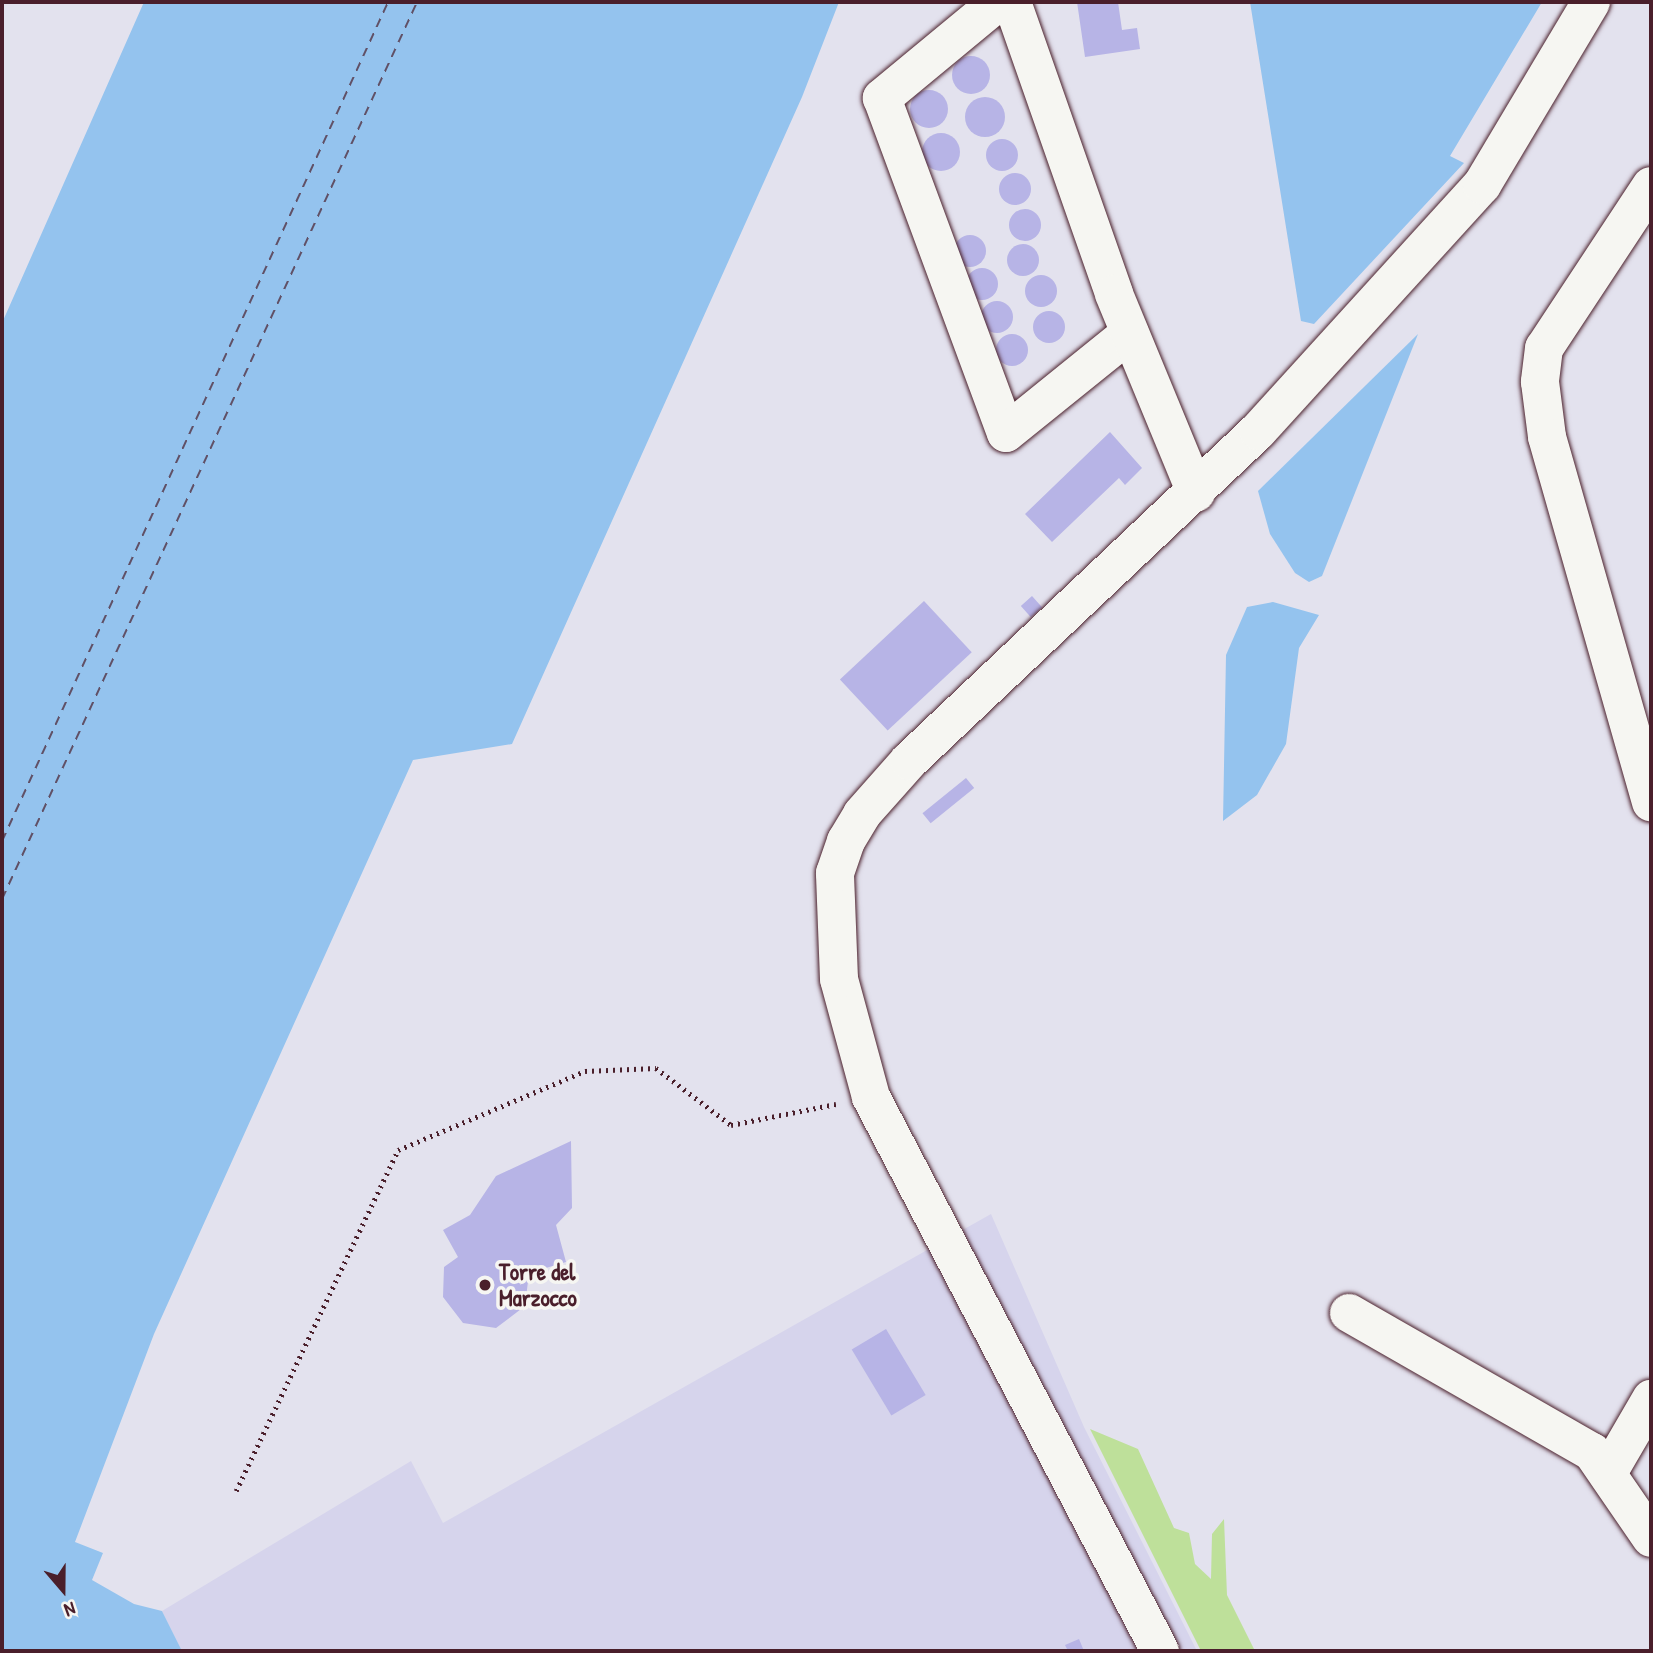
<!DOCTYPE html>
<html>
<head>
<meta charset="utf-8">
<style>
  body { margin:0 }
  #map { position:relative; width:1653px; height:1653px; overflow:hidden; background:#e3e2ee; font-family:"Patrick Hand",sans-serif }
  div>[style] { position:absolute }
  .built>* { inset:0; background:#d6d4ec }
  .green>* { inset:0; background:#bee09a }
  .water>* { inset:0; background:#94c3ee }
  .ferry>* { height:2px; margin-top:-1px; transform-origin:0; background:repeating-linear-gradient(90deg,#605066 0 9px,transparent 0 16px) }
  .building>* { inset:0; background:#b7b4e6; transform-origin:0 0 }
  .round { border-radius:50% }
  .path>* { height:4.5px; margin-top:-2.25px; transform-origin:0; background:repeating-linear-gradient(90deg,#4a1f2b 0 2px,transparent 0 7px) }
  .roads { filter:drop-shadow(0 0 2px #4a1f2b) drop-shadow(0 0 2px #4a1f2b) }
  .minor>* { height:38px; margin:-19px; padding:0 19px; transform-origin:19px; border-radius:19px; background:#f6f6f2 }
  .dots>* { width:19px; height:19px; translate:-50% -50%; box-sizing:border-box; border:4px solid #f6f6f2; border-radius:50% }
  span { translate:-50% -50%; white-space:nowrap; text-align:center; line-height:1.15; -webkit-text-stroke:7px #f6f6f2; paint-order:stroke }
  .poi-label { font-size:23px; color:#4a1f2b; font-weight:700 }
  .left { translate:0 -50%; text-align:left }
  .frame { position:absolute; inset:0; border:4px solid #4a1f2b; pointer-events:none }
  .north { position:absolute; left:28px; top:1555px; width:70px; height:70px; -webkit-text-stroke:5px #f6f6f2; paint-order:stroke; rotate:160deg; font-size:19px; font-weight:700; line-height:28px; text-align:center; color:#4a1f2b }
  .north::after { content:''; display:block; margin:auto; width:24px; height:32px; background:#4a1f2b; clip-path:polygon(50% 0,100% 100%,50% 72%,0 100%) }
</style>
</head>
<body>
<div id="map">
  <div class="built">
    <i style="clip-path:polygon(991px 1214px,1084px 1427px,1197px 1651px,182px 1651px,162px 1611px,411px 1461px,443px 1523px)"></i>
  </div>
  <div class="green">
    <i style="clip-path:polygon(1090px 1429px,1138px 1449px,1174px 1528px,1189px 1533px,1195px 1564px,1211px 1579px,1212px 1534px,1224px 1519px,1227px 1595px,1255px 1651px,1201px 1651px)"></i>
  </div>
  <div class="water">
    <i style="clip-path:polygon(144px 2px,839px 2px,802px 97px,512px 744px,413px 760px,154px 1334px,75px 1542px,103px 1553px,92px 1580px,134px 1604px,162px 1611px,182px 1651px,2px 1651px,2px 323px)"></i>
    <i style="clip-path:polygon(1250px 2px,1542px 2px,1450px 156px,1464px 163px,1314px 324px,1301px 321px)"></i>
    <i style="clip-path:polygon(1418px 334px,1322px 576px,1309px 582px,1295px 573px,1270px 534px,1258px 491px)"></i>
    <i style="clip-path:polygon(1273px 602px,1319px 615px,1299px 648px,1286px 744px,1257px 795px,1223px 821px,1226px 655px,1247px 607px)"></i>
  </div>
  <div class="ferry">
    <i style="left:2px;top:841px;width:924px;rotate:-65.29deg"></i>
    <i style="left:2px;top:899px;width:988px;rotate:-65.17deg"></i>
  </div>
  <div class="building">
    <i style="clip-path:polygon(1077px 2px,1118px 2px,1122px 30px,1137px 28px,1140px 49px,1085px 57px)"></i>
    <i class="round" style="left:952px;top:56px;width:38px;height:38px"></i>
    <i class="round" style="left:910px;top:90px;width:38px;height:38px"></i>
    <i class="round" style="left:965px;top:97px;width:40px;height:40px"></i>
    <i class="round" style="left:922px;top:133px;width:38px;height:38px"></i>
    <i class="round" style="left:986px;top:139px;width:32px;height:32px"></i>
    <i class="round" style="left:999px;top:173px;width:32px;height:32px"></i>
    <i class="round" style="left:1009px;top:209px;width:32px;height:32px"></i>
    <i class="round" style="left:954px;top:235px;width:32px;height:32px"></i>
    <i class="round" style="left:1007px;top:244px;width:32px;height:32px"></i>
    <i class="round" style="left:966px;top:268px;width:32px;height:32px"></i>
    <i class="round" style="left:1025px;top:275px;width:32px;height:32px"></i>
    <i class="round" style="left:981px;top:301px;width:32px;height:32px"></i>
    <i class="round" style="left:1033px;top:311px;width:32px;height:32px"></i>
    <i class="round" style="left:996px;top:334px;width:32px;height:32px"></i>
    <i style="clip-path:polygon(1110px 432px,1142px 468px,1125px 485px,1119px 478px,1052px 542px,1025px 514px)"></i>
    <i style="left:1032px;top:596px;width:15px;height:15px;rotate:48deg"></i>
    <i style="left:924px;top:601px;width:70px;height:115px;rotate:47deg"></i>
    <i style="left:966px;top:778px;width:13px;height:56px;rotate:51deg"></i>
    <i style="clip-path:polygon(571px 1141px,572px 1208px,556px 1225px,566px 1262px,529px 1273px,525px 1306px,496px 1328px,463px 1323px,443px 1297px,444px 1267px,458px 1257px,443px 1230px,470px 1215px,496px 1176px)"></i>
    <i style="left:886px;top:1329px;width:77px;height:40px;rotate:59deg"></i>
    <i style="clip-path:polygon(1079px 1639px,1084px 1651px,1068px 1651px,1065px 1645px)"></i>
  </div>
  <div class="path">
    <i style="left:236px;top:1491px;width:378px;rotate:-64.6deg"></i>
    <i style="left:398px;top:1150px;width:203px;rotate:-22.9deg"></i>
    <i style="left:585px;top:1071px;width:71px;rotate:-2.4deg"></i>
    <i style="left:656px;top:1068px;width:94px;rotate:37.2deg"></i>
    <i style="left:731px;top:1125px;width:107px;rotate:-11.3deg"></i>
  </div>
  <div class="roads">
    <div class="minor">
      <i style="left:998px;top:2px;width:151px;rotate:140.4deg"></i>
      <i style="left:882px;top:98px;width:357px;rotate:69.7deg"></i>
      <i style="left:1006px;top:433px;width:159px;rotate:-38.9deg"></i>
      <i style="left:1012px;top:2px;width:309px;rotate:70.7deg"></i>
      <i style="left:1114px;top:294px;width:215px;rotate:67.6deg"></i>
      <i style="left:1651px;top:186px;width:194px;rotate:123.4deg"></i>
      <i style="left:1544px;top:348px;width:34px;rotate:97deg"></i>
      <i style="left:1540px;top:382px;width:55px;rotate:82.7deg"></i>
      <i style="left:1547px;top:437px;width:380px;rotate:74.1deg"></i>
      <i style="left:1349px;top:1313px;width:280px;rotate:29.8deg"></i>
      <i style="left:1592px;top:1452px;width:104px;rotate:55.5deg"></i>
      <i style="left:1608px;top:1473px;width:86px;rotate:-59.8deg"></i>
      <i style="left:1160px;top:1651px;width:625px;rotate:-117.55deg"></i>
      <i style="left:871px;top:1097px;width:122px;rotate:-105.2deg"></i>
      <i style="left:839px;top:979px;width:106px;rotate:-92.2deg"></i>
      <i style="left:835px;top:873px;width:34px;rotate:-71deg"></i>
      <i style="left:846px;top:841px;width:31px;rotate:-59deg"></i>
      <i style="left:862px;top:814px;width:71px;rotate:-48.4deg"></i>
      <i style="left:909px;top:761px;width:480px;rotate:-43.4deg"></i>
      <i style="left:1258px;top:431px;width:333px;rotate:-47.7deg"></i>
      <i style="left:1482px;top:185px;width:213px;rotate:-59.2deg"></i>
    </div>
  </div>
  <div class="dots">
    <i style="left:485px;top:1285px;background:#4a1f2b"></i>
  </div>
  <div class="poi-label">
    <span class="left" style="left:499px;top:1285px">Torre del<br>Marzocco</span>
  </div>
  <div class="frame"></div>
  <div class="north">N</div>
</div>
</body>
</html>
